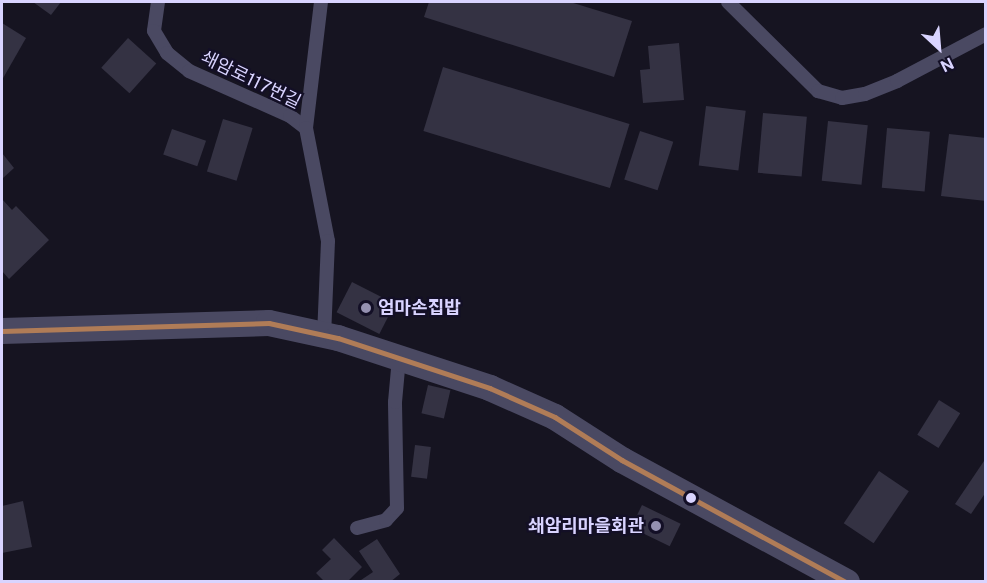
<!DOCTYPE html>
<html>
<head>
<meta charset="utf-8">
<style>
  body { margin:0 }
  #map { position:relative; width:987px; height:583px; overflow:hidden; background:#161421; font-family:"Public Sans","Noto Sans KR",sans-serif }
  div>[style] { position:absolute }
  .building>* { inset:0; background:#343243; transform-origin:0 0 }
  .lane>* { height:14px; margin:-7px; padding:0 7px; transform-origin:7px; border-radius:7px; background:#4a4962 }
  .street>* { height:26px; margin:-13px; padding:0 13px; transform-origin:13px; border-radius:13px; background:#4a4962 }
  .bus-1>* { height:4.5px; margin:-2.25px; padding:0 2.25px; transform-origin:2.25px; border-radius:2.25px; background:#b07c57 }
  .dots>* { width:16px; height:16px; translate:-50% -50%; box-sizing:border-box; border:3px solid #130f26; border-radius:50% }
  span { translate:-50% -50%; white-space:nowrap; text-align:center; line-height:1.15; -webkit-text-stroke:4.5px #130f26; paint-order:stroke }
  .street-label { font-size:18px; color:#d9d4ff }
  .poi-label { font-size:18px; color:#d9d4ff; font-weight:700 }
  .left { translate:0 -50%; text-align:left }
  .right { translate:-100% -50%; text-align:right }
  .frame { position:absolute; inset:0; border:3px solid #d9d4ff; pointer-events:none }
  .north { position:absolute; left:909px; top:18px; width:60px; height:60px; -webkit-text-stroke:4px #130f26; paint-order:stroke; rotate:154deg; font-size:16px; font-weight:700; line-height:24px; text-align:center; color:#d9d4ff }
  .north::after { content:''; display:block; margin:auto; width:21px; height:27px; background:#d9d4ff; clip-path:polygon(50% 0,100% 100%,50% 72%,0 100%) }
</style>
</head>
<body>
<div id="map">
  <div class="building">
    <i style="clip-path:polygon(33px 2px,61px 2px,51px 15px)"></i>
    <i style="clip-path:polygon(429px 2px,570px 2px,632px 21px,614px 77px,424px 17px)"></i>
    <i style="clip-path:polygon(2px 23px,26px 38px,2px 80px)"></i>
    <i style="left:128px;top:38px;width:38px;height:40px;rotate:42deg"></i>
    <i style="clip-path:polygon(679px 43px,684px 100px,643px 103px,640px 70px,650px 69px,648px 46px)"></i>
    <i style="left:443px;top:67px;width:195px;height:67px;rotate:17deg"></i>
    <i style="left:706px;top:106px;width:40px;height:60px;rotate:7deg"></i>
    <i style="left:763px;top:113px;width:44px;height:60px;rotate:5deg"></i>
    <i style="left:223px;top:119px;width:31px;height:55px;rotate:17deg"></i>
    <i style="left:828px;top:121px;width:40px;height:60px;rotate:6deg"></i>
    <i style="left:887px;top:128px;width:43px;height:60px;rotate:5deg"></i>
    <i style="left:172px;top:129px;width:36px;height:27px;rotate:19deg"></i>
    <i style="left:640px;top:131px;width:35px;height:51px;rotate:18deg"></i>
    <i style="clip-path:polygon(949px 134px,986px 138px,986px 201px,941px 196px)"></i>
    <i style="clip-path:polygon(2px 153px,14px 168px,2px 179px)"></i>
    <i style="clip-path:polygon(2px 199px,12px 210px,16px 206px,49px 240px,9px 279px,2px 271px)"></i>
    <i style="left:352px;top:282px;width:48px;height:34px;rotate:27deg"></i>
    <i style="left:428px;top:385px;width:23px;height:29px;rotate:13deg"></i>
    <i style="left:939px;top:400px;width:25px;height:41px;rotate:32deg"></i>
    <i style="left:415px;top:445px;width:16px;height:32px;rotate:7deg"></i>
    <i style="clip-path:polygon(986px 458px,986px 492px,971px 514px,955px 504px)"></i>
    <i style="left:879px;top:471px;width:36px;height:63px;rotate:34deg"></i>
    <i style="clip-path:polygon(23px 501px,32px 547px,2px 553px,2px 506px)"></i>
    <i style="left:642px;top:505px;width:43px;height:25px;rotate:26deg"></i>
    <i style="clip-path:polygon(334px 538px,362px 567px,347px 582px,325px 582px,316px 573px,331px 559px,322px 550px)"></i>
    <i style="clip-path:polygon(377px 539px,400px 574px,390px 582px,358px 582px,373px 572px,359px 551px)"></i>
  </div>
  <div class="lane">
    <i style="left:158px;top:2px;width:29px;rotate:98deg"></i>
    <i style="left:154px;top:31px;width:26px;rotate:59deg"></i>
    <i style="left:167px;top:53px;width:28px;rotate:39deg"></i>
    <i style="left:189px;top:71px;width:111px;rotate:24deg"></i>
    <i style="left:290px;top:116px;width:20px;rotate:37deg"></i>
    <i style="left:321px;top:2px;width:127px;rotate:96.8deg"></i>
    <i style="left:306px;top:128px;width:115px;rotate:79deg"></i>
    <i style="left:328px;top:241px;width:94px;rotate:92.4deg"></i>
    <i style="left:728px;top:2px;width:127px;rotate:44.7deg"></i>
    <i style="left:818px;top:91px;width:25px;rotate:16deg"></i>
    <i style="left:842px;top:98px;width:23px;rotate:-10deg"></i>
    <i style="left:865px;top:94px;width:35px;rotate:-22deg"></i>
    <i style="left:897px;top:81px;width:101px;rotate:-27.8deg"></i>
    <i style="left:357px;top:528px;width:30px;rotate:-15deg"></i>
    <i style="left:386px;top:520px;width:16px;rotate:-47deg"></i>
    <i style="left:397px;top:508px;width:106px;rotate:-91.1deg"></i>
    <i style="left:395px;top:402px;width:44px;rotate:-84.8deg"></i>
  </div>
  <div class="street">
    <i style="left:2px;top:331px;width:267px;rotate:-1.7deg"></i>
    <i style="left:269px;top:323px;width:71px;rotate:12.3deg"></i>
    <i style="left:338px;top:338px;width:160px;rotate:18.2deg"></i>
    <i style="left:490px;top:388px;width:71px;rotate:24deg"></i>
    <i style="left:555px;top:417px;width:80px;rotate:32.7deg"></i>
    <i style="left:622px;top:460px;width:256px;rotate:28.5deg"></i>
  </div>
  <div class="bus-1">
    <i style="left:2px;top:331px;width:267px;rotate:-1.7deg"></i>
    <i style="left:269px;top:323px;width:71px;rotate:12.3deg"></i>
    <i style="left:338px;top:338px;width:160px;rotate:18.2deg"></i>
    <i style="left:490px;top:388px;width:71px;rotate:24deg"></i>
    <i style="left:555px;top:417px;width:80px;rotate:32.7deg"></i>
    <i style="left:622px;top:460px;width:255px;rotate:28.6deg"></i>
  </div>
  <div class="dots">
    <i style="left:366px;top:308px;background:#9591b1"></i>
    <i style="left:691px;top:498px;background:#d9d4ff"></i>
    <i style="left:656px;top:526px;background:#9591b1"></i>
  </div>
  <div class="street-label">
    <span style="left:251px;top:80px;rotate:26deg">쇄암로117번길</span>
  </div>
  <div class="poi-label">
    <span class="left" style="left:378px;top:308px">엄마손집밥</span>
    <span class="right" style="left:644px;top:526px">쇄암리마을회관</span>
  </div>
  <div class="frame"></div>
  <div class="north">N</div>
</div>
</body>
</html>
